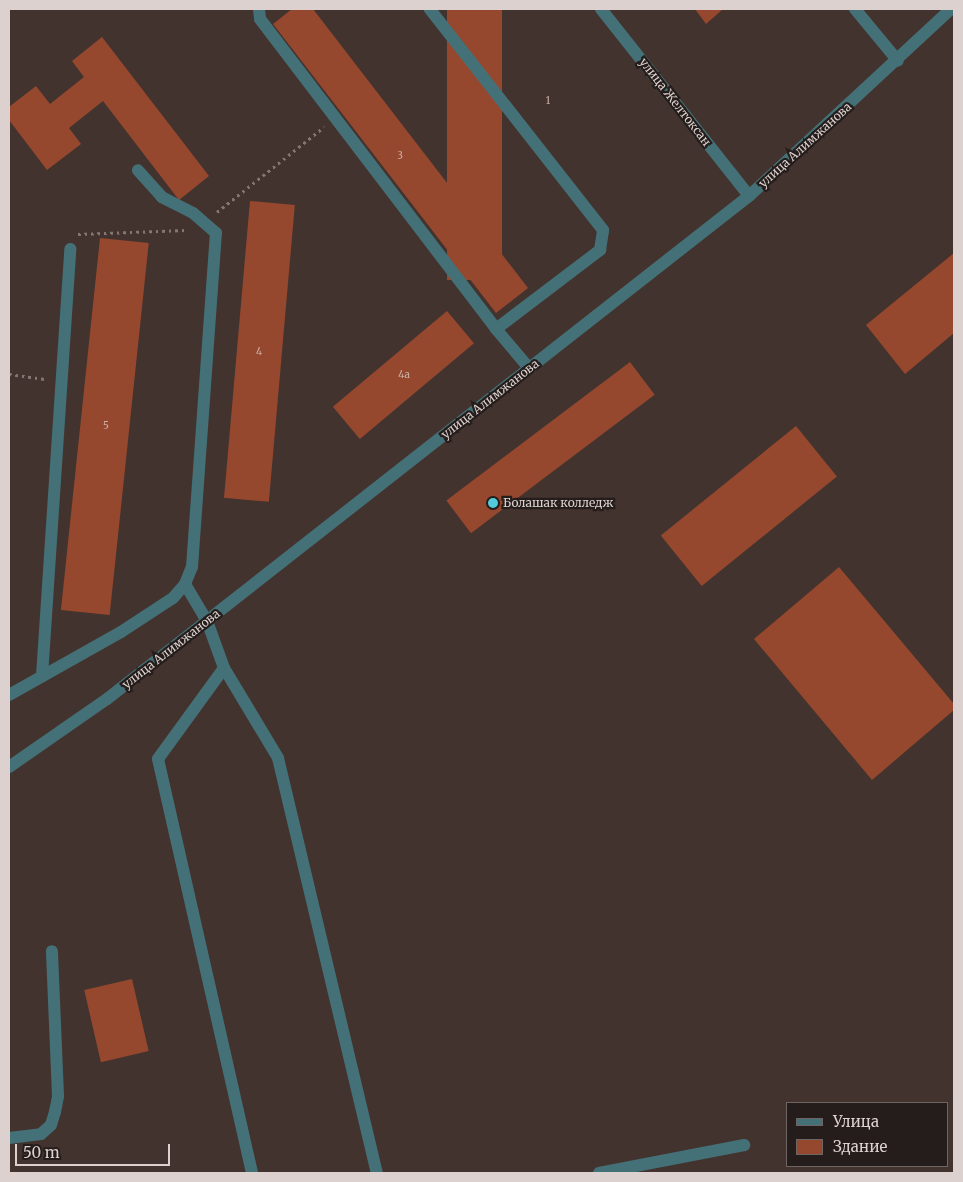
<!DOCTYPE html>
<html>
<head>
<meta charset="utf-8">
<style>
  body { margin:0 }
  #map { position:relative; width:963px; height:1182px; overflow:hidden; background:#43332e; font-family:Merriweather,serif }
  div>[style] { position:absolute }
  .building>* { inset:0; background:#96482e; transform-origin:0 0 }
  .path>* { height:3px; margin-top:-1.5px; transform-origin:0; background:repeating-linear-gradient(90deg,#847672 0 2.5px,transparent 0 6.5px) }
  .minor>* { height:12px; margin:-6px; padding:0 6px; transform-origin:6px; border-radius:6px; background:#447177 }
  .dots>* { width:14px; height:14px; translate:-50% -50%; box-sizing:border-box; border:2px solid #241d1b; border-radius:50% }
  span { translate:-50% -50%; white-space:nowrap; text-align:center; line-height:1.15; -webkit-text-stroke:4.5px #241d1b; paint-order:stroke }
  .number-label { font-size:10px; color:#caafa6 }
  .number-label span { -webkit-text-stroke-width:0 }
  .street-label { font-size:12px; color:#dcd1ce }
  .poi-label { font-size:12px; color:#dcd1ce }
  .left { translate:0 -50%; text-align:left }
  .frame { position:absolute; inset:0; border:10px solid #dcd1ce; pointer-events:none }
  .legend { position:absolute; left:786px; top:1102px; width:162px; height:65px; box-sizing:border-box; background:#241d1b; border:1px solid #6e6563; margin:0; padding:6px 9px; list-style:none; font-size:15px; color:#dcd1ce }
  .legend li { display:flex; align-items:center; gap:10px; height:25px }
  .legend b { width:25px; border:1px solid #6e6563 }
  .scale { position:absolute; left:15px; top:1144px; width:155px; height:22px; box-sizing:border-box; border:2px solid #dcd1ce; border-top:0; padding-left:6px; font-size:15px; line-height:18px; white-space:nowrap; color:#dcd1ce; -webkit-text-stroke:4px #241d1b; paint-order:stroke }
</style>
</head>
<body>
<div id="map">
  <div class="building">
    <i style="clip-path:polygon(292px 9px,313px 9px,528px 288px,496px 313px,273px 24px)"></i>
    <i style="left:447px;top:9px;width:55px;height:271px"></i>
    <i style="clip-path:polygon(695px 9px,723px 9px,706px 24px)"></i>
    <i style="clip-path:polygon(102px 37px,209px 176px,179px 200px,103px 101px,69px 128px,81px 144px,47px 170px,9px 120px,9px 107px,36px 86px,50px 104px,84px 77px,72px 61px)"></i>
    <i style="left:250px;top:201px;width:45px;height:298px;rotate:5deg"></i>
    <i style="left:100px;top:238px;width:49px;height:374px;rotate:6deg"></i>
    <i style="clip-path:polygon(954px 253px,954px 333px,905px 374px,866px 325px)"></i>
    <i style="left:447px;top:311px;width:42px;height:149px;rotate:50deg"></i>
    <i style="left:630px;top:362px;width:41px;height:230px;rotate:53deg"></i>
    <i style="left:796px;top:426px;width:65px;height:174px;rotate:51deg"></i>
    <i style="clip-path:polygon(839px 567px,954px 704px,954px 710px,872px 780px,754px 639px)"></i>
    <i style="left:132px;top:979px;width:74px;height:49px;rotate:77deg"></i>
  </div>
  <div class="path">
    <i style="left:217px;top:212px;width:137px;rotate:-38.5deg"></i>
    <i style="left:78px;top:234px;width:108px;rotate:-2.1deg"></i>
    <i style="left:9px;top:374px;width:36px;rotate:8deg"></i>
  </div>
  <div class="minor">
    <i style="left:259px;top:9px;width:10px;rotate:84deg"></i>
    <i style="left:260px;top:19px;width:390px;rotate:52.7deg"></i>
    <i style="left:496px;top:329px;width:131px;rotate:-37.2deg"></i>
    <i style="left:600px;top:250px;width:20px;rotate:-81deg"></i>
    <i style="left:603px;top:230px;width:281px;rotate:-128.1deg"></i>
    <i style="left:601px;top:9px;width:238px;rotate:51.6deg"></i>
    <i style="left:855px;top:9px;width:67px;rotate:50.4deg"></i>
    <i style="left:496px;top:329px;width:51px;rotate:49.8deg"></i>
    <i style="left:185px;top:584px;width:43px;rotate:59.3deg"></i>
    <i style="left:207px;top:621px;width:50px;rotate:70.1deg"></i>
    <i style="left:224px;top:668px;width:112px;rotate:126deg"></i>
    <i style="left:158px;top:759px;width:425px;rotate:77.2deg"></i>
    <i style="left:224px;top:668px;width:105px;rotate:59deg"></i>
    <i style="left:278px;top:758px;width:427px;rotate:76.6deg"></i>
    <i style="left:42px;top:676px;width:428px;rotate:-86.2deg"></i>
    <i style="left:9px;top:695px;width:129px;rotate:-29.4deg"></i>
    <i style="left:121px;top:632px;width:62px;rotate:-33.2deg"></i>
    <i style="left:173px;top:598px;width:18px;rotate:-49deg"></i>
    <i style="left:185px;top:584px;width:18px;rotate:-68deg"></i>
    <i style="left:192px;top:567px;width:335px;rotate:-85.9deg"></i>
    <i style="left:216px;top:233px;width:30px;rotate:-139deg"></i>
    <i style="left:193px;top:213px;width:35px;rotate:-153deg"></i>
    <i style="left:162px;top:197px;width:36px;rotate:-132deg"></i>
    <i style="left:9px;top:767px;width:119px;rotate:-34.8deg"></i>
    <i style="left:107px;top:699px;width:816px;rotate:-38.08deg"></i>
    <i style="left:749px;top:196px;width:275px;rotate:-42.8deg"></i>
    <i style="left:9px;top:1138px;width:32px;rotate:-7deg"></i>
    <i style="left:41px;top:1134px;width:13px;rotate:-42deg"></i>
    <i style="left:51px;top:1125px;width:14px;rotate:-73deg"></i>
    <i style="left:55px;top:1112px;width:16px;rotate:-79deg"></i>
    <i style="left:58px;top:1096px;width:145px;rotate:-92.4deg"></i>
    <i style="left:599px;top:1173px;width:148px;rotate:-10.9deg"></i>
  </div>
  <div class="dots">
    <i style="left:493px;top:503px;background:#53cbdb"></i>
  </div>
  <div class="number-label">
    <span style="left:548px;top:101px">1</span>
    <span style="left:400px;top:156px">3</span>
    <span style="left:259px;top:352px">4</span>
    <span style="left:404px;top:375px">4а</span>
    <span style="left:106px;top:426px">5</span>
  </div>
  <div class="street-label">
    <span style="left:675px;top:102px;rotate:52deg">улица Желтоксан</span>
    <span style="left:805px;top:145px;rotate:-42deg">улица Алимжанова</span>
    <span style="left:490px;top:399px;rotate:-38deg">улица Алимжанова</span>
    <span style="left:171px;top:649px;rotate:-38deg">улица Алимжанова</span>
  </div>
  <div class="poi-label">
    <span class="left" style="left:503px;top:503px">Болашак колледж</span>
  </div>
  <div class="frame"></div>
  <ul class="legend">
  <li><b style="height:6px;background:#447177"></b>Улица</li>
  <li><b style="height:14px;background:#96482e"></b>Здание</li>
  </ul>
  <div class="scale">50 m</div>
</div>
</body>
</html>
